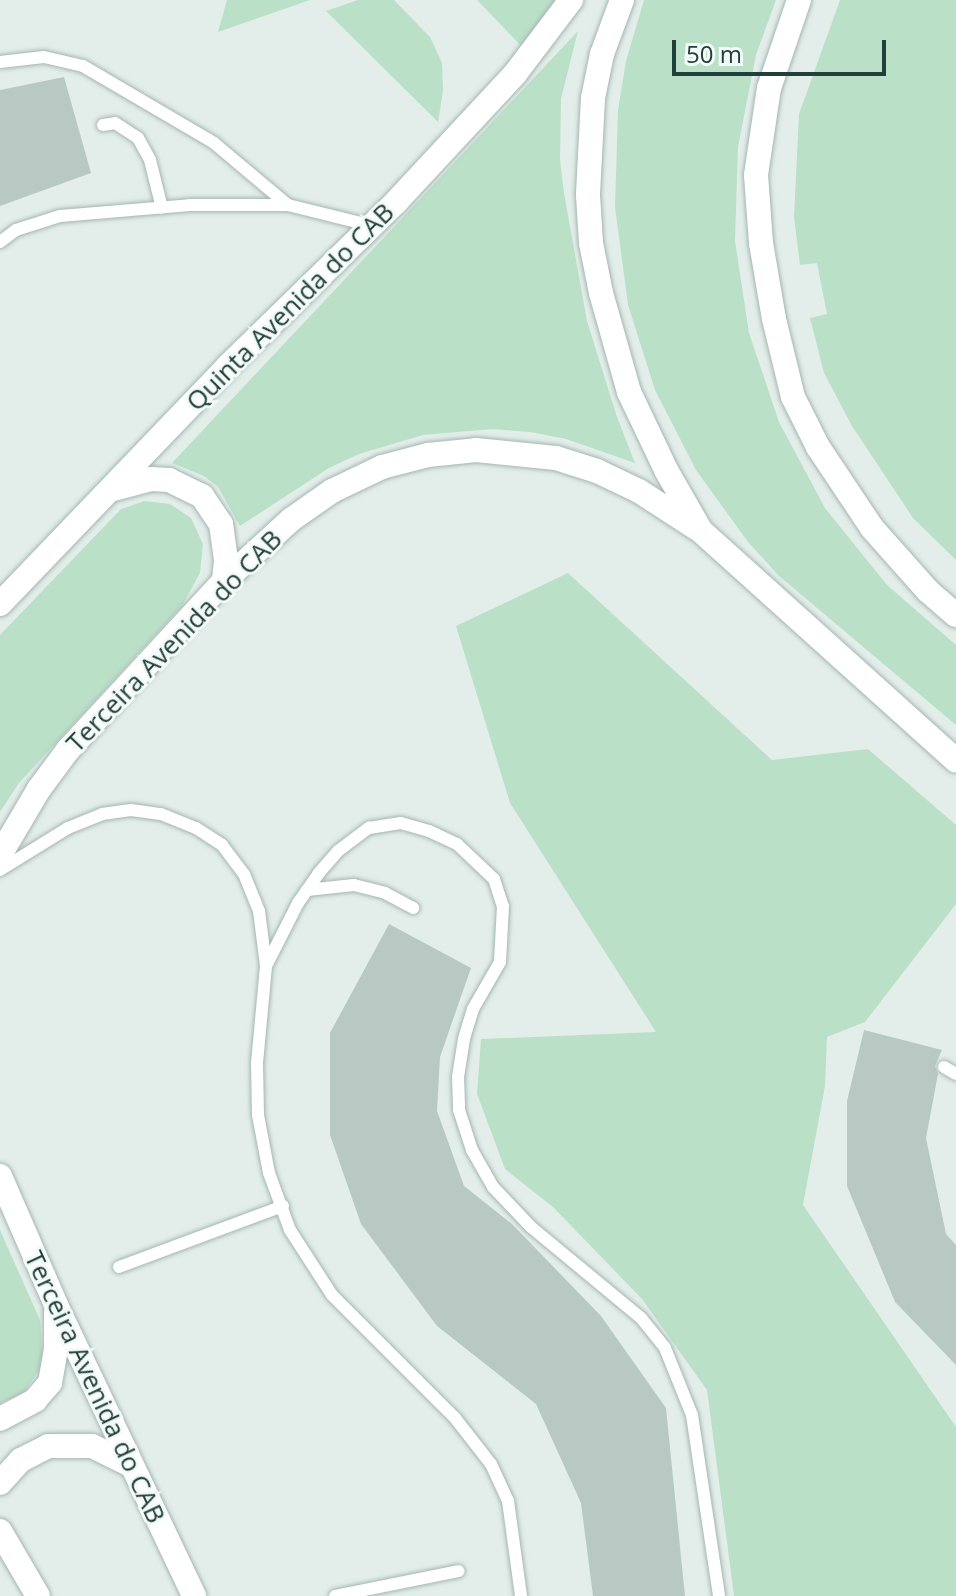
<!DOCTYPE html>
<html>
<head>
<meta charset="utf-8">
<style>
  body { margin:0 }
  #map { position:relative; width:956px; height:1596px; overflow:hidden; background:#e3eeea; font-family:"Open Sans",sans-serif }
  div>[style] { position:absolute }
  .green>* { inset:0; background:#bbe0c8 }
  .building>* { inset:0; background:#b8c9c3 }
  .roads { filter:drop-shadow(0 0 2px #a5b6b2) drop-shadow(0 0 2px #a5b6b2) }
  .service>* { height:12px; margin:-6px; padding:0 6px; transform-origin:6px; border-radius:6px; background:#fff }
  .secondary>* { height:24px; margin:-12px; padding:0 12px; transform-origin:12px; border-radius:12px; background:#fff }
  span { translate:-50% -50%; white-space:nowrap; text-align:center; line-height:1.15; -webkit-text-stroke:6px #f4faf7; paint-order:stroke }
  .street-label { font-size:26px; color:#21403b }
  .scale { position:absolute; left:672px; top:40px; width:214px; height:36px; box-sizing:border-box; border:4px solid #21403b; border-top:0; padding-left:10px; font-size:24px; line-height:28px; white-space:nowrap; color:#21403b; -webkit-text-stroke:6px #f4faf7; paint-order:stroke }
</style>
</head>
<body>
<div id="map">
  <div class="green">
    <i style="clip-path:polygon(227px 0,310px 0,218px 32px)"></i>
    <i style="clip-path:polygon(358px 0,394px 0,430px 37px,442px 63px,443px 91px,438px 122px,326px 11px)"></i>
    <i style="clip-path:polygon(477px 0,571px 0,529px 54px)"></i>
    <i style="clip-path:polygon(644px 0,776px 0,756px 55px,738px 147px,735px 241px,749px 333px,779px 422px,825px 508px,887px 585px,956px 645px,956px 725px,779px 576px,748px 542px,696px 470px,655px 390px,628px 305px,615px 207px,618px 110px,626px 61px)"></i>
    <i style="clip-path:polygon(840px 0,956px 0,956px 560px,913px 518px,852px 426px,824px 373px,810px 318px,827px 314px,817px 263px,800px 265px,794px 217px,799px 114px)"></i>
    <i style="clip-path:polygon(578px 31px,561px 99px,560px 160px,564px 193px,587px 321px,617px 417px,635px 463px,566px 439px,530px 432px,493px 429px,423px 435px,359px 454px,329px 468px,240px 526px,218px 487px,204px 476px,172px 463px)"></i>
    <i style="clip-path:polygon(145px 501px,170px 504px,191px 518px,203px 544px,200px 573px,182px 606px,19px 783px,0 812px,0 635px,121px 509px)"></i>
    <i style="clip-path:polygon(568px 573px,772px 760px,868px 749px,956px 825px,956px 904px,865px 1022px,827px 1037px,825px 1086px,803px 1205px,956px 1427px,956px 1596px,734px 1596px,707px 1390px,642px 1299px,553px 1207px,505px 1169px,477px 1094px,481px 1039px,656px 1032px,510px 803px,456px 626px)"></i>
    <i style="clip-path:polygon(0 1230px,40px 1320px,43px 1365px,23px 1393px,0 1403px)"></i>
  </div>
  <div class="building">
    <i style="clip-path:polygon(64px 77px,91px 173px,0 206px,0 90px)"></i>
    <i style="clip-path:polygon(389px 924px,471px 968px,440px 1057px,437px 1111px,464px 1186px,512px 1224px,601px 1316px,666px 1408px,685px 1596px,593px 1596px,581px 1503px,536px 1404px,437px 1326px,361px 1224px,330px 1135px,330px 1033px)"></i>
    <i style="clip-path:polygon(864px 1030px,942px 1050px,935px 1066px,938px 1074px,926px 1138px,946px 1234px,956px 1245px,956px 1365px,895px 1302px,847px 1186px,847px 1101px)"></i>
  </div>
  <div class="roads">
    <div class="service">
      <i style="left:0;top:62px;width:44px;rotate:-6.5deg"></i>
      <i style="left:44px;top:57px;width:40px;rotate:13deg"></i>
      <i style="left:83px;top:66px;width:152px;rotate:30.4deg"></i>
      <i style="left:214px;top:143px;width:97px;rotate:40deg"></i>
      <i style="left:103px;top:125px;width:12px;rotate:-9deg"></i>
      <i style="left:115px;top:123px;width:27px;rotate:33deg"></i>
      <i style="left:138px;top:138px;width:25px;rotate:61deg"></i>
      <i style="left:150px;top:160px;width:49px;rotate:76deg"></i>
      <i style="left:0;top:242px;width:20px;rotate:-37deg"></i>
      <i style="left:16px;top:230px;width:46px;rotate:-17.7deg"></i>
      <i style="left:60px;top:216px;width:130px;rotate:-4.8deg"></i>
      <i style="left:190px;top:205px;width:98px"></i>
      <i style="left:288px;top:205px;width:88px;rotate:13.9deg"></i>
      <i style="left:0;top:870px;width:80px;rotate:-31.7deg"></i>
      <i style="left:68px;top:828px;width:37px;rotate:-22deg"></i>
      <i style="left:102px;top:814px;width:29px;rotate:-8deg"></i>
      <i style="left:131px;top:810px;width:30px;rotate:8deg"></i>
      <i style="left:161px;top:814px;width:38px;rotate:22deg"></i>
      <i style="left:196px;top:828px;width:31px;rotate:33deg"></i>
      <i style="left:222px;top:845px;width:36px;rotate:53deg"></i>
      <i style="left:244px;top:874px;width:40px;rotate:68deg"></i>
      <i style="left:259px;top:911px;width:55px;rotate:82.7deg"></i>
      <i style="left:266px;top:966px;width:97px;rotate:95.3deg"></i>
      <i style="left:257px;top:1063px;width:52px;rotate:88.9deg"></i>
      <i style="left:258px;top:1115px;width:59px;rotate:79.3deg"></i>
      <i style="left:269px;top:1173px;width:61px;rotate:69.8deg"></i>
      <i style="left:290px;top:1230px;width:77px;rotate:57.1deg"></i>
      <i style="left:332px;top:1295px;width:174px;rotate:45deg"></i>
      <i style="left:455px;top:1418px;width:58px;rotate:52deg"></i>
      <i style="left:491px;top:1464px;width:41px;rotate:65.3deg"></i>
      <i style="left:508px;top:1501px;width:96px;rotate:82.2deg"></i>
      <i style="left:307px;top:890px;width:47px;rotate:-6.1deg"></i>
      <i style="left:354px;top:885px;width:32px;rotate:14deg"></i>
      <i style="left:385px;top:893px;width:32px;rotate:28deg"></i>
      <i style="left:266px;top:966px;width:71px;rotate:-63.1deg"></i>
      <i style="left:298px;top:903px;width:35px;rotate:-55deg"></i>
      <i style="left:318px;top:874px;width:30px;rotate:-49deg"></i>
      <i style="left:338px;top:851px;width:39px;rotate:-37deg"></i>
      <i style="left:369px;top:828px;width:32px;rotate:-9deg"></i>
      <i style="left:401px;top:823px;width:29px;rotate:16deg"></i>
      <i style="left:429px;top:831px;width:31px;rotate:25deg"></i>
      <i style="left:457px;top:844px;width:51px;rotate:43.4deg"></i>
      <i style="left:494px;top:879px;width:28px;rotate:72deg"></i>
      <i style="left:503px;top:906px;width:56px;rotate:93.1deg"></i>
      <i style="left:500px;top:962px;width:54px;rotate:119.9deg"></i>
      <i style="left:473px;top:1009px;width:31px;rotate:107deg"></i>
      <i style="left:464px;top:1039px;width:38px;rotate:99deg"></i>
      <i style="left:458px;top:1077px;width:33px;rotate:88deg"></i>
      <i style="left:459px;top:1110px;width:42px;rotate:72deg"></i>
      <i style="left:472px;top:1150px;width:43px;rotate:60.4deg"></i>
      <i style="left:493px;top:1187px;width:55px;rotate:46.5deg"></i>
      <i style="left:531px;top:1227px;width:143px;rotate:39.6deg"></i>
      <i style="left:641px;top:1318px;width:38px;rotate:51deg"></i>
      <i style="left:665px;top:1348px;width:72px;rotate:68.1deg"></i>
      <i style="left:692px;top:1415px;width:183px;rotate:81.5deg"></i>
      <i style="left:944px;top:1067px;width:14px;rotate:30deg"></i>
      <i style="left:119px;top:1267px;width:175px;rotate:-20.4deg"></i>
      <i style="left:335px;top:1596px;width:126px;rotate:-11.4deg"></i>
    </div>
    <div class="secondary">
      <i style="left:622px;top:0;width:58px;rotate:110.3deg"></i>
      <i style="left:602px;top:54px;width:45px;rotate:101.6deg"></i>
      <i style="left:593px;top:98px;width:97px;rotate:93deg"></i>
      <i style="left:588px;top:195px;width:48px;rotate:86.4deg"></i>
      <i style="left:591px;top:243px;width:51px;rotate:78.7deg"></i>
      <i style="left:601px;top:293px;width:103px;rotate:74.2deg"></i>
      <i style="left:629px;top:392px;width:86px;rotate:64.6deg"></i>
      <i style="left:666px;top:470px;width:70px;rotate:60.2deg"></i>
      <i style="left:701px;top:531px;width:343px;rotate:42deg"></i>
      <i style="left:799px;top:0;width:93px;rotate:108.8deg"></i>
      <i style="left:769px;top:88px;width:88px;rotate:98.5deg"></i>
      <i style="left:756px;top:175px;width:68px;rotate:85.8deg"></i>
      <i style="left:761px;top:243px;width:77px;rotate:80.3deg"></i>
      <i style="left:774px;top:319px;width:80px;rotate:76.3deg"></i>
      <i style="left:793px;top:397px;width:56px;rotate:63.4deg"></i>
      <i style="left:818px;top:447px;width:97px;rotate:56.3deg"></i>
      <i style="left:872px;top:528px;width:84px;rotate:48.4deg"></i>
      <i style="left:928px;top:591px;width:37px;rotate:41deg"></i>
      <i style="left:110px;top:490px;width:42px;rotate:-15deg"></i>
      <i style="left:151px;top:479px;width:18px;rotate:3deg"></i>
      <i style="left:169px;top:480px;width:37px;rotate:26deg"></i>
      <i style="left:202px;top:496px;width:34px;rotate:56deg"></i>
      <i style="left:221px;top:524px;width:37px;rotate:82deg"></i>
      <i style="left:226px;top:561px;width:20px;rotate:96deg"></i>
      <i style="left:0;top:604px;width:330px;rotate:-46.2deg"></i>
      <i style="left:228px;top:366px;width:235px;rotate:-44.3deg"></i>
      <i style="left:396px;top:202px;width:175px;rotate:-47.1deg"></i>
      <i style="left:515px;top:74px;width:93px;rotate:-52.9deg"></i>
      <i style="left:0;top:855px;width:77px;rotate:-59.4deg"></i>
      <i style="left:39px;top:789px;width:49px;rotate:-53.4deg"></i>
      <i style="left:68px;top:750px;width:230px;rotate:-47.3deg"></i>
      <i style="left:224px;top:581px;width:92px;rotate:-42.4deg"></i>
      <i style="left:292px;top:519px;width:49px;rotate:-35deg"></i>
      <i style="left:332px;top:491px;width:55px;rotate:-25.6deg"></i>
      <i style="left:382px;top:467px;width:48px;rotate:-14.6deg"></i>
      <i style="left:428px;top:455px;width:48px;rotate:-5.9deg"></i>
      <i style="left:476px;top:450px;width:80px;rotate:5.7deg"></i>
      <i style="left:556px;top:458px;width:43px;rotate:17.6deg"></i>
      <i style="left:597px;top:471px;width:47px;rotate:25.5deg"></i>
      <i style="left:639px;top:491px;width:68px;rotate:33deg"></i>
      <i style="left:0;top:1176px;width:141px;rotate:66.5deg"></i>
      <i style="left:56px;top:1305px;width:322px;rotate:64.6deg"></i>
      <i style="left:0;top:1419px;width:40px;rotate:-28deg"></i>
      <i style="left:35px;top:1400px;width:23px;rotate:-49deg"></i>
      <i style="left:50px;top:1383px;width:35px;rotate:-80deg"></i>
      <i style="left:56px;top:1349px;width:36px;rotate:-90deg"></i>
      <i style="left:0;top:1483px;width:31px;rotate:-48deg"></i>
      <i style="left:21px;top:1460px;width:30px;rotate:-27deg"></i>
      <i style="left:48px;top:1446px;width:44px"></i>
      <i style="left:92px;top:1446px;width:43px;rotate:26deg"></i>
      <i style="left:0;top:1531px;width:75px;rotate:59.7deg"></i>
    </div>
  </div>
  <div class="street-label">
    <span style="left:290px;top:307px;rotate:-45deg">Quinta Avenida do CAB</span>
    <span style="left:174px;top:641px;rotate:-46deg">Terceira Avenida do CAB</span>
    <span style="left:95px;top:1387px;rotate:65deg">Terceira Avenida do CAB</span>
  </div>
  <div class="scale">50 m</div>
</div>
</body>
</html>
